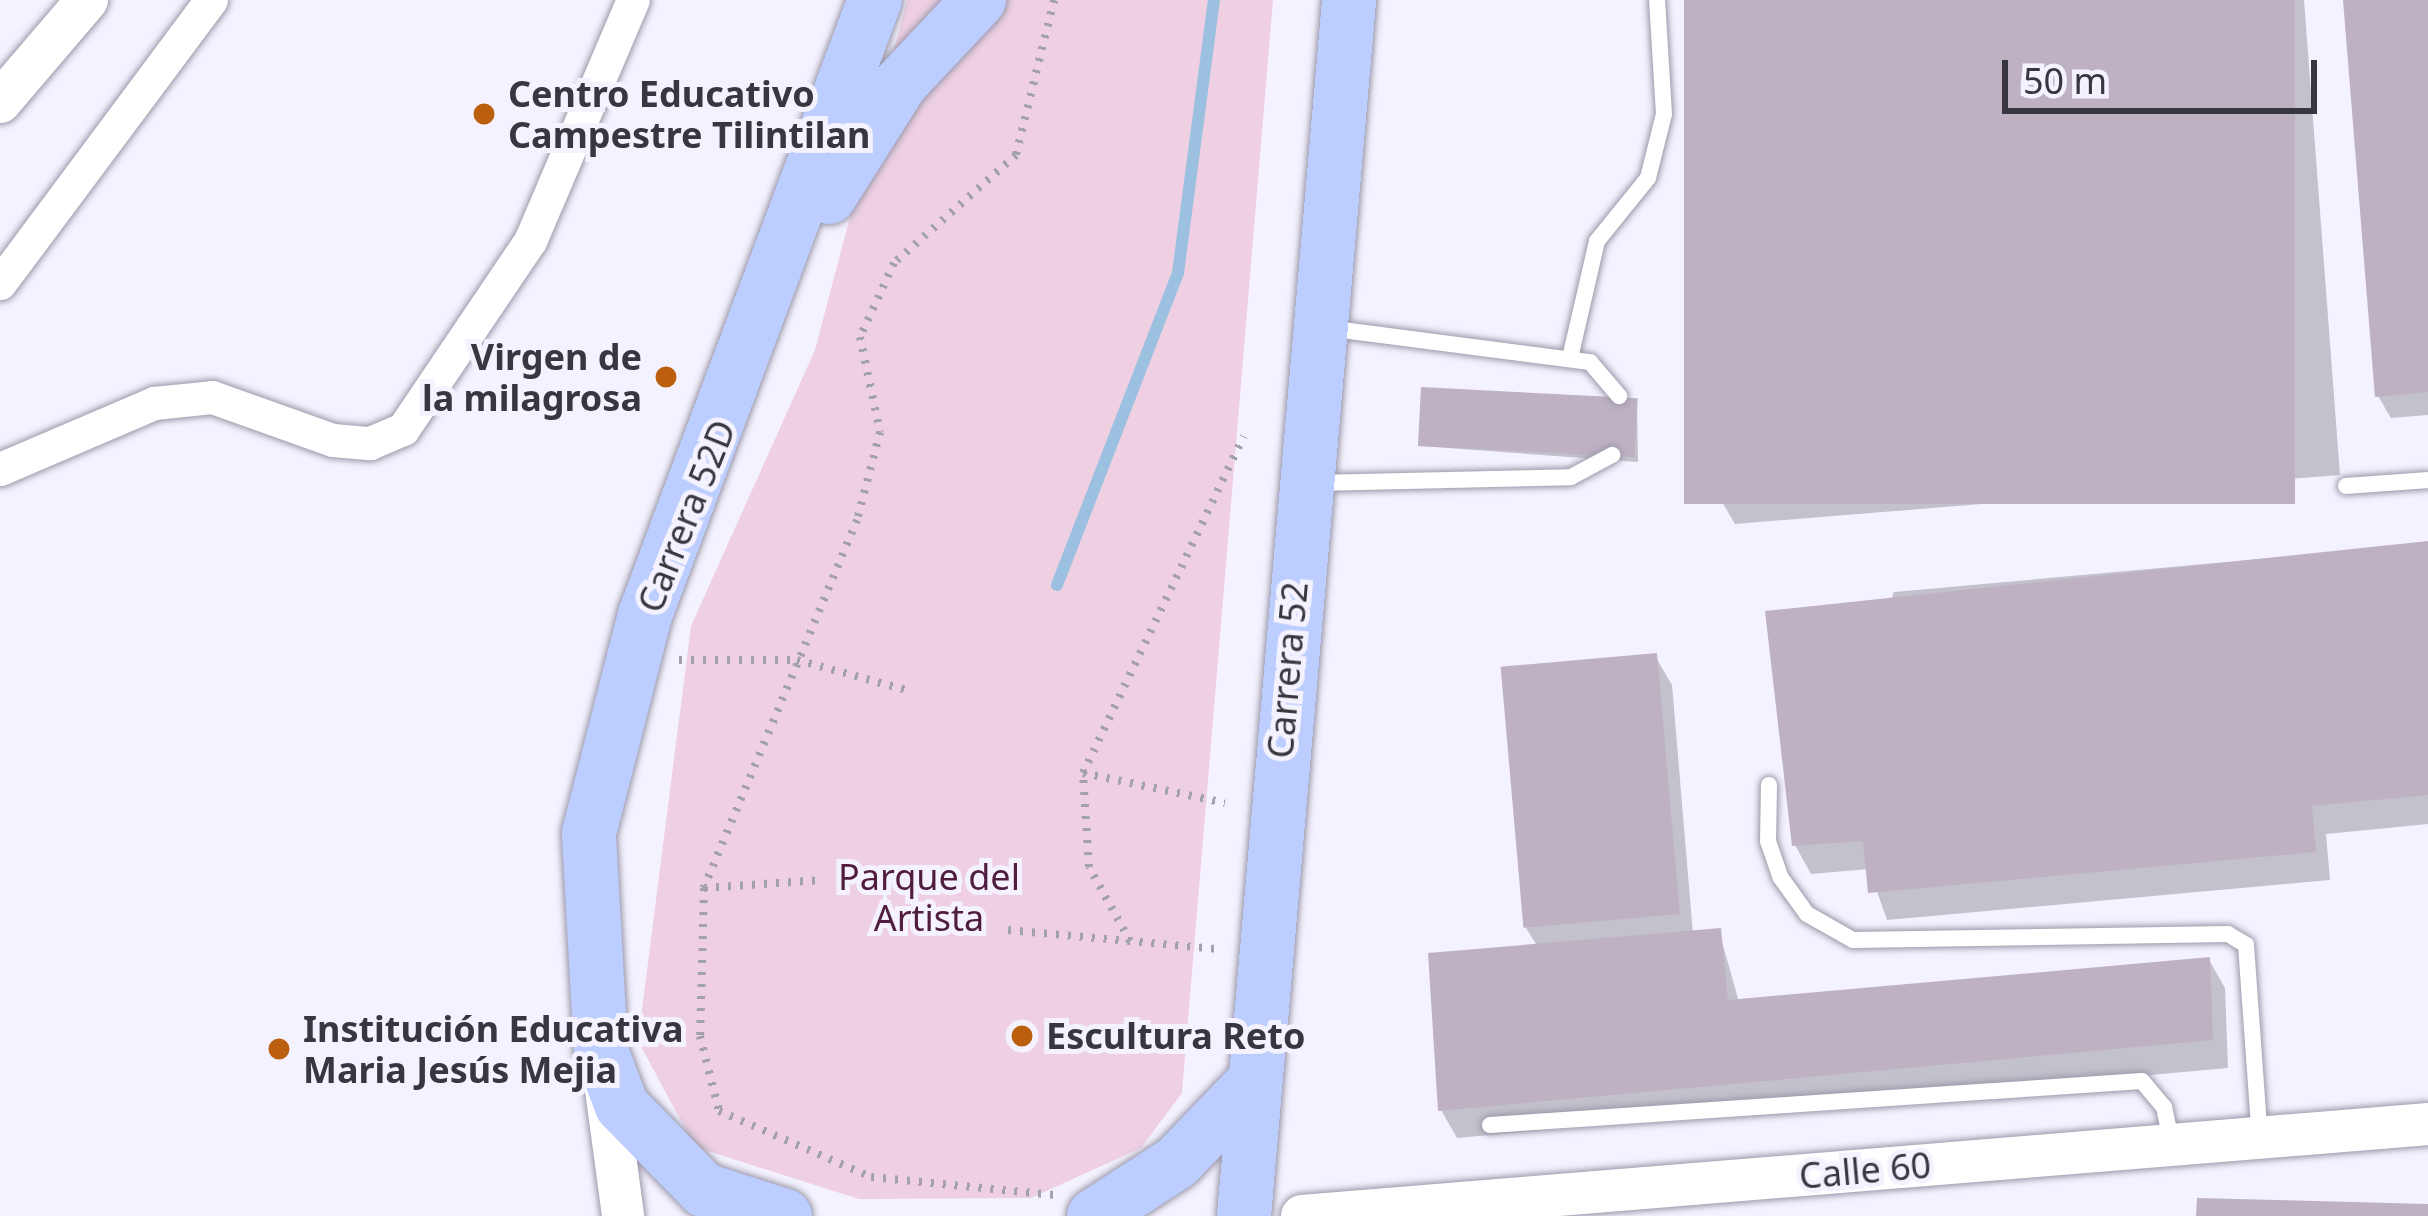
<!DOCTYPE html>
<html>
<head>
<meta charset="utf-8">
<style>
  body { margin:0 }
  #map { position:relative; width:2428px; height:1216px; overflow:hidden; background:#f4f2fe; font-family:"Noto Sans",sans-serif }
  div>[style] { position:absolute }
  .green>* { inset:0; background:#eed0e2 }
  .shadow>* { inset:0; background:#0003 }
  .stream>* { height:12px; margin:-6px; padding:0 6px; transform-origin:6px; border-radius:6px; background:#9cc0df }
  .building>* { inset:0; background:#beb2c2; transform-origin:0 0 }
  .path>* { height:8px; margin-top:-4px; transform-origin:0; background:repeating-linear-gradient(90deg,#a3a2ac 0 3px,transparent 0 12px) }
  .roads { filter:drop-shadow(0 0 3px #9d9aac) drop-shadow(0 0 3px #9d9aac) }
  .service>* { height:16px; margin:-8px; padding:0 8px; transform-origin:8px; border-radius:8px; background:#fff }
  .minor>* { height:33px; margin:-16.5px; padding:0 16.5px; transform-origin:16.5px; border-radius:16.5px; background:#fff }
  .tertiary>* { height:42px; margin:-21px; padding:0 21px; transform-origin:21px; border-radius:21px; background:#fff }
  .primary>* { height:54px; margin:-27px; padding:0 27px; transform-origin:27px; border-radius:27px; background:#bccdff }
  .dots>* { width:33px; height:33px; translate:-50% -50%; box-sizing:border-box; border:6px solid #f4f2fe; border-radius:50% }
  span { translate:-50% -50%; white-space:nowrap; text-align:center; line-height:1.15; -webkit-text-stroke:10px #f4f2fe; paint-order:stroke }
  .poi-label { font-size:36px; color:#38373f; font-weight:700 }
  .left { translate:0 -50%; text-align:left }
  .right { translate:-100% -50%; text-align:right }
  .street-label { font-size:36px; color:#38373f }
  .park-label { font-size:36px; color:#501d40 }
  .scale { position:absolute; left:2002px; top:60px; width:315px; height:54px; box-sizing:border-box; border:6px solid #38373f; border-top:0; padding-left:15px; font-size:36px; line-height:42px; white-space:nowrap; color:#38373f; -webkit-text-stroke:9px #f4f2fe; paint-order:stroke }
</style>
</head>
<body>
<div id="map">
  <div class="green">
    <i style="clip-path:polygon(907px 0,1273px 0,1182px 1093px,1141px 1148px,1031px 1198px,859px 1199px,695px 1147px,638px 1041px,691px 626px,815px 350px)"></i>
  </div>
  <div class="shadow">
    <i style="clip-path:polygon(1687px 0,2304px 0,2340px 475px,1735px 524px,1722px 502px)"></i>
    <i style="clip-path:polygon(2346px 0,2428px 0,2428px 415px,2391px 418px,2378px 396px)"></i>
    <i style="clip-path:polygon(1637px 401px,1638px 462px,1420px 446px)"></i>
    <i style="clip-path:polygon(2428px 544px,2428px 824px,2326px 834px,2330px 880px,1887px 920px,1869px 869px,1811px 874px,1795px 845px,1894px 592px)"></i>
    <i style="clip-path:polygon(1655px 656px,1672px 685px,1693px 934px,1719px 931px,1739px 1002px,2209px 960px,2225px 988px,2228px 1068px,1457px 1138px,1441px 1110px,1538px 947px,1526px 928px)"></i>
  </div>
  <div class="stream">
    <i style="left:1057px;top:585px;width:335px;rotate:-68.8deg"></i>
    <i style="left:1178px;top:273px;width:275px;rotate:-82.5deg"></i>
  </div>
  <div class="building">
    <i style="left:1684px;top:0;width:611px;height:504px"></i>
    <i style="clip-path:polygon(2343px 0,2428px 0,2428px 392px,2375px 397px)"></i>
    <i style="left:1421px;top:387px;width:217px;height:59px;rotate:3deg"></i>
    <i style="clip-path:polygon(2428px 541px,2428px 795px,2312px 806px,2316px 852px,1868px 893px,1863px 841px,1792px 846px,1765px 611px)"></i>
    <i style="left:1657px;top:653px;width:262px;height:157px;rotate:85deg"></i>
    <i style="clip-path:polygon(1721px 928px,1728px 1000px,2210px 957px,2213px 1040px,1438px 1111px,1428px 953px)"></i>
    <i style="clip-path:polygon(2197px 1198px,2428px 1204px,2428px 1216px,2196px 1216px)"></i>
  </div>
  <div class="path">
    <i style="left:1054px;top:0;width:160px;rotate:103.8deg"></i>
    <i style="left:1016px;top:155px;width:163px;rotate:138.5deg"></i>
    <i style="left:894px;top:263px;width:81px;rotate:114.7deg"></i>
    <i style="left:860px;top:337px;width:97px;rotate:78.1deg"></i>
    <i style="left:880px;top:432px;width:91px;rotate:104.6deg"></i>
    <i style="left:857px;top:520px;width:399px;rotate:112.6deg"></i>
    <i style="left:704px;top:888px;width:148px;rotate:91.5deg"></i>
    <i style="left:700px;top:1036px;width:77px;rotate:75.8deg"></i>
    <i style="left:719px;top:1111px;width:166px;rotate:23.5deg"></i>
    <i style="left:871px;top:1177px;width:185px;rotate:5.6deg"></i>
    <i style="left:679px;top:660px;width:118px"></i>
    <i style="left:797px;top:660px;width:114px;rotate:15.3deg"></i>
    <i style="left:1083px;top:773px;width:145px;rotate:11.9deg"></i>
    <i style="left:704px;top:888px;width:118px;rotate:-3.9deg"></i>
    <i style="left:1008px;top:930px;width:211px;rotate:5.2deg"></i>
    <i style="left:1130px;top:941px;width:85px;rotate:-119deg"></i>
    <i style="left:1089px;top:867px;width:94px;rotate:-93.7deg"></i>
    <i style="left:1083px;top:773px;width:373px;rotate:-64.5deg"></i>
  </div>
  <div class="roads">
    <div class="service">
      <i style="left:1327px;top:328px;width:265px;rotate:7.4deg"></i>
      <i style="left:1590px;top:362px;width:45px;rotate:49.5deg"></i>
      <i style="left:1570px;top:358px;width:120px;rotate:-77deg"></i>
      <i style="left:1597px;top:241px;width:81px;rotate:-51deg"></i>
      <i style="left:1648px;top:178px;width:66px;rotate:-76deg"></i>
      <i style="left:1664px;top:114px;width:114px;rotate:-93.5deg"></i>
      <i style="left:1315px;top:483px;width:256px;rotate:-1.3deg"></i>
      <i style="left:1571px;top:477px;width:47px;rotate:-28.2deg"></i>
      <i style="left:2346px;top:486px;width:82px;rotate:-4.2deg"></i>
      <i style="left:1769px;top:785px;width:56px;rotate:91deg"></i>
      <i style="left:1768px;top:841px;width:39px;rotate:71deg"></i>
      <i style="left:1781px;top:878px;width:44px;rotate:54.2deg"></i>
      <i style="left:1807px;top:914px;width:53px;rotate:29.5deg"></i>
      <i style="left:1853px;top:940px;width:375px;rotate:-0.9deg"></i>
      <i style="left:2228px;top:934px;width:21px;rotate:31deg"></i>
      <i style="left:2246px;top:945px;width:194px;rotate:85.9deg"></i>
      <i style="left:1490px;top:1125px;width:653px;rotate:-3.86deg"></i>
      <i style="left:2142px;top:1081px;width:34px;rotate:50deg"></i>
      <i style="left:2164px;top:1107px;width:39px;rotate:78deg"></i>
    </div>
    <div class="minor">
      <i style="left:0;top:283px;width:353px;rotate:-53.3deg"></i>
      <i style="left:0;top:469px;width:168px;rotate:-23.2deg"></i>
      <i style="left:154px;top:403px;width:58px;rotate:-5.9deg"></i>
      <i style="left:212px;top:397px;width:128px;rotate:19.6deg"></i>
      <i style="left:333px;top:440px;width:37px;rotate:5deg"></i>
      <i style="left:370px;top:443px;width:36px;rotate:-23deg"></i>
      <i style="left:403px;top:429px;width:227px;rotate:-56deg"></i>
      <i style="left:530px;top:241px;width:262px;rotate:-66.9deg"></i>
    </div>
    <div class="tertiary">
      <i style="left:0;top:102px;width:134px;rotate:-49.5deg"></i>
      <i style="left:605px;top:1082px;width:135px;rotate:82.3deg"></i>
      <i style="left:1302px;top:1216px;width:1130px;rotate:-4.67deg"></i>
    </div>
    <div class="primary">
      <i style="left:829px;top:197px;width:135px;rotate:-57.7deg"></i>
      <i style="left:901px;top:83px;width:114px;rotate:-46.8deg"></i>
      <i style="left:785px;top:1216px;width:85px;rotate:-162.2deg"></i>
      <i style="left:704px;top:1190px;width:117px;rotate:-134.3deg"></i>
      <i style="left:622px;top:1106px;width:59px;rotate:-110.9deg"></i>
      <i style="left:601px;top:1051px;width:218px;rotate:-93.2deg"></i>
      <i style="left:589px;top:833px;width:225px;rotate:-75.6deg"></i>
      <i style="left:645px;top:615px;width:657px;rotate:-69.5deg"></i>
      <i style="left:1094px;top:1216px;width:99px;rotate:-33deg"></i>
      <i style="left:1177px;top:1162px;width:112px;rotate:-46.1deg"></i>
      <i style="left:1244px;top:1216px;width:1221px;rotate:-85.06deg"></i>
    </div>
  </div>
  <div class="dots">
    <i style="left:484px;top:114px;background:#bb5e0e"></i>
    <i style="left:666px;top:377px;background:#bb5e0e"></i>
    <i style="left:1022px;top:1036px;background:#bb5e0e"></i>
    <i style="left:279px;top:1049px;background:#bb5e0e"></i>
  </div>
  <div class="poi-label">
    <span class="left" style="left:508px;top:114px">Centro Educativo<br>Campestre Tilintilan</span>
    <span class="right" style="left:642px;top:377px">Virgen de<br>la milagrosa</span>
    <span class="left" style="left:303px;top:1049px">Institución Educativa<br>Maria Jesús Mejia</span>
    <span class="left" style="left:1046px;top:1036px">Escultura Reto</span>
  </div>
  <div class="street-label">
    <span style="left:686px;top:516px;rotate:-68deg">Carrera 52D</span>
    <span style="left:1287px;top:670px;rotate:-85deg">Carrera 52</span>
    <span style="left:1865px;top:1170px;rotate:-5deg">Calle 60</span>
  </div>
  <div class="park-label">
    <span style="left:929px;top:897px">Parque del<br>Artista</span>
  </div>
  <div class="scale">50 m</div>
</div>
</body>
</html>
